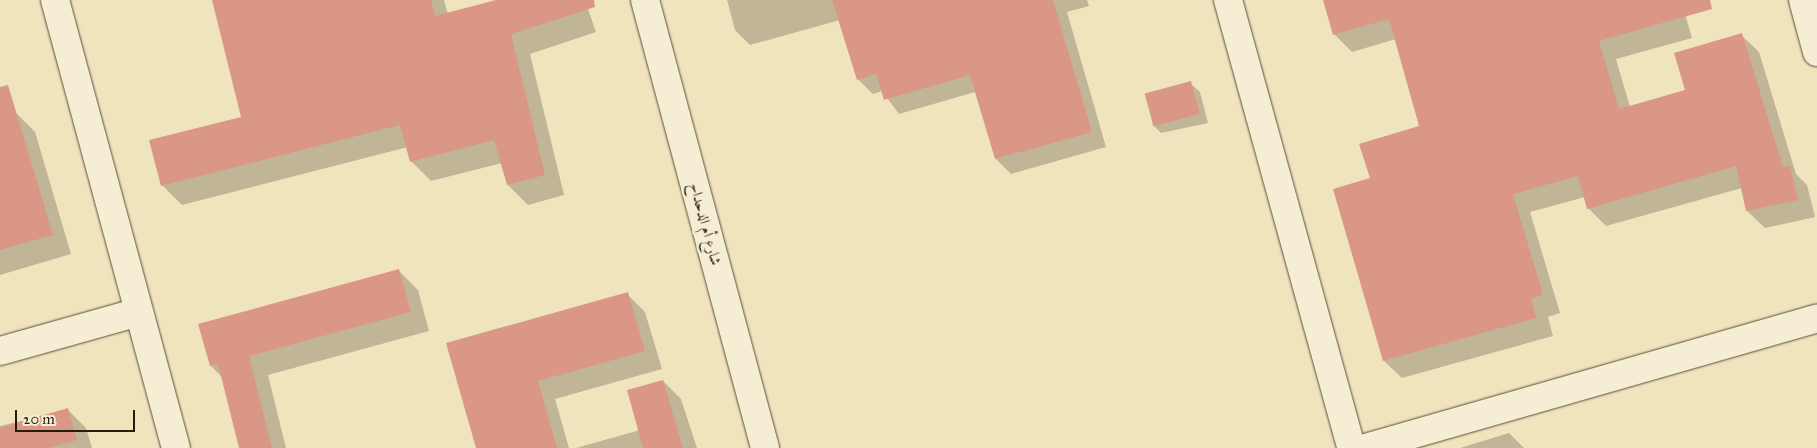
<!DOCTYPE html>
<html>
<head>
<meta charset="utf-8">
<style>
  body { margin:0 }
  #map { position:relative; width:1817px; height:448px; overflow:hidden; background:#f0e4bd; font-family:"IM FELL Great Primer",Amiri,serif }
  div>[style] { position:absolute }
  .shadow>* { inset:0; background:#0003 }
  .building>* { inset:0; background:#da9785; transform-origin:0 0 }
  .roads { filter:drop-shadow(0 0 1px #594d3a) drop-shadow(0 0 1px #594d3a) }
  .street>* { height:28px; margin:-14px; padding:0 14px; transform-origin:14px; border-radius:14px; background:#f5edd4 }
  span { translate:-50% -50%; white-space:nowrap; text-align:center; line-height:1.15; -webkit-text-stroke:5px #f5edd4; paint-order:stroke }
  .street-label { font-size:15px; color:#271b0e }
  .scale { position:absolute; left:15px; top:410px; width:120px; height:22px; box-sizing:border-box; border:2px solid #271b0e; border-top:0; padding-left:6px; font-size:15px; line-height:18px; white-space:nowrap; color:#271b0e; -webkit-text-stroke:4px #f5edd4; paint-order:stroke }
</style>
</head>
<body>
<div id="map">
  <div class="shadow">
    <i style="clip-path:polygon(213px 0,444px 0,448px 14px,500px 0,585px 0,596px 32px,530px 54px,564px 195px,528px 205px,508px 185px,502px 163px,431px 181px,411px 161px,408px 147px,182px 205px,162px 185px,243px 117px)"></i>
    <i style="clip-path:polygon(727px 0,1087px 0,1089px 6px,1067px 12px,1106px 147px,1011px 174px,996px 159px,975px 92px,899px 114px,882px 91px,873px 94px,858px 79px,840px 20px,750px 45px,735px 30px)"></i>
    <i style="clip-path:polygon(1335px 0,1681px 0,1692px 38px,1616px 59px,1630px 107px,1686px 90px,1741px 35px,1759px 52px,1796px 174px,1807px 185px,1815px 217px,1765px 228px,1747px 211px,1742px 188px,1606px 226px,1588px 208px,1585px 197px,1530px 212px,1560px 313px,1548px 317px,1553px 336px,1402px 378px,1384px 361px,1371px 179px,1421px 127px,1396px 39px,1352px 52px,1334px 34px)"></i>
    <i style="clip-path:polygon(1190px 83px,1200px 92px,1208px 123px,1161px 133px,1152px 124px)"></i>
    <i style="clip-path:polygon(16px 113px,35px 132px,71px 254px,0 275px,0 117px)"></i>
    <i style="clip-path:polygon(398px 270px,418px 290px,429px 331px,268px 375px,286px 448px,240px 448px,223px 378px,211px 366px)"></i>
    <i style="clip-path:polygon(627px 294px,645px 312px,662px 369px,555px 399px,569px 448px,477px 448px,448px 344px)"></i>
    <i style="clip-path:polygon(663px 381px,681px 399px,697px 448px,576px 448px,640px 430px)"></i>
    <i style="clip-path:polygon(68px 410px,86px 428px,92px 448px,0 448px,0 426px)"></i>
    <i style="clip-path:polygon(1509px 433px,1524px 448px,1460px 448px)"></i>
  </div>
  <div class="building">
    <i style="clip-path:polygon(212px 0,431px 0,435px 16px,496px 0,594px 0,595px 7px,511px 34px,545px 175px,507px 185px,494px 140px,410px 162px,400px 125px,161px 186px,149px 140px,241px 117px)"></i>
    <i style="clip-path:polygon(832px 0,1053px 0,1092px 132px,995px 159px,970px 75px,884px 100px,876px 74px,857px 80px)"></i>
    <i style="clip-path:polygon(1323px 0,1710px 0,1712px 9px,1599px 41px,1619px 109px,1685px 90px,1674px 53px,1742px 33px,1783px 167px,1790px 166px,1798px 200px,1746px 211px,1736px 166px,1587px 209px,1578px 176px,1513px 194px,1543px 295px,1531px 299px,1536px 318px,1383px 361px,1333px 189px,1370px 178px,1359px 144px,1419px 126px,1389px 19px,1333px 35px)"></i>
    <i style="left:1191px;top:81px;width:34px;height:48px;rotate:75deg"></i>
    <i style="clip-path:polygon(8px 85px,53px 235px,0 250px,0 87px)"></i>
    <i style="clip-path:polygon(399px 269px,411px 312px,249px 356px,272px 448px,239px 448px,218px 364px,210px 366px,198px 324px)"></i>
    <i style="clip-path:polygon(628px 292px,645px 351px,538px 381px,557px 448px,476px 448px,446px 343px)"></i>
    <i style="clip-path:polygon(663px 380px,683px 448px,643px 448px,627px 390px)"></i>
    <i style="clip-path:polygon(68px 408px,77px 440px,48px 448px,0 448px,0 428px)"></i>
  </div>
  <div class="roads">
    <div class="street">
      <i style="left:55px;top:0;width:464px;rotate:74.9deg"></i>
      <i style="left:645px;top:0;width:464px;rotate:75deg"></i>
      <i style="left:1228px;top:0;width:465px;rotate:74.6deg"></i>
      <i style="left:1803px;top:0;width:54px;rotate:74.9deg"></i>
      <i style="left:0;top:351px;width:144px;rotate:-15.7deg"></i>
      <i style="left:1365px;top:448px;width:470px;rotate:-16deg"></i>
    </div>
  </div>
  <div class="street-label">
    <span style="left:705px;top:224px;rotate:75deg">شارع أم الدحداح</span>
  </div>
  <div class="scale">20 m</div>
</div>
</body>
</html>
